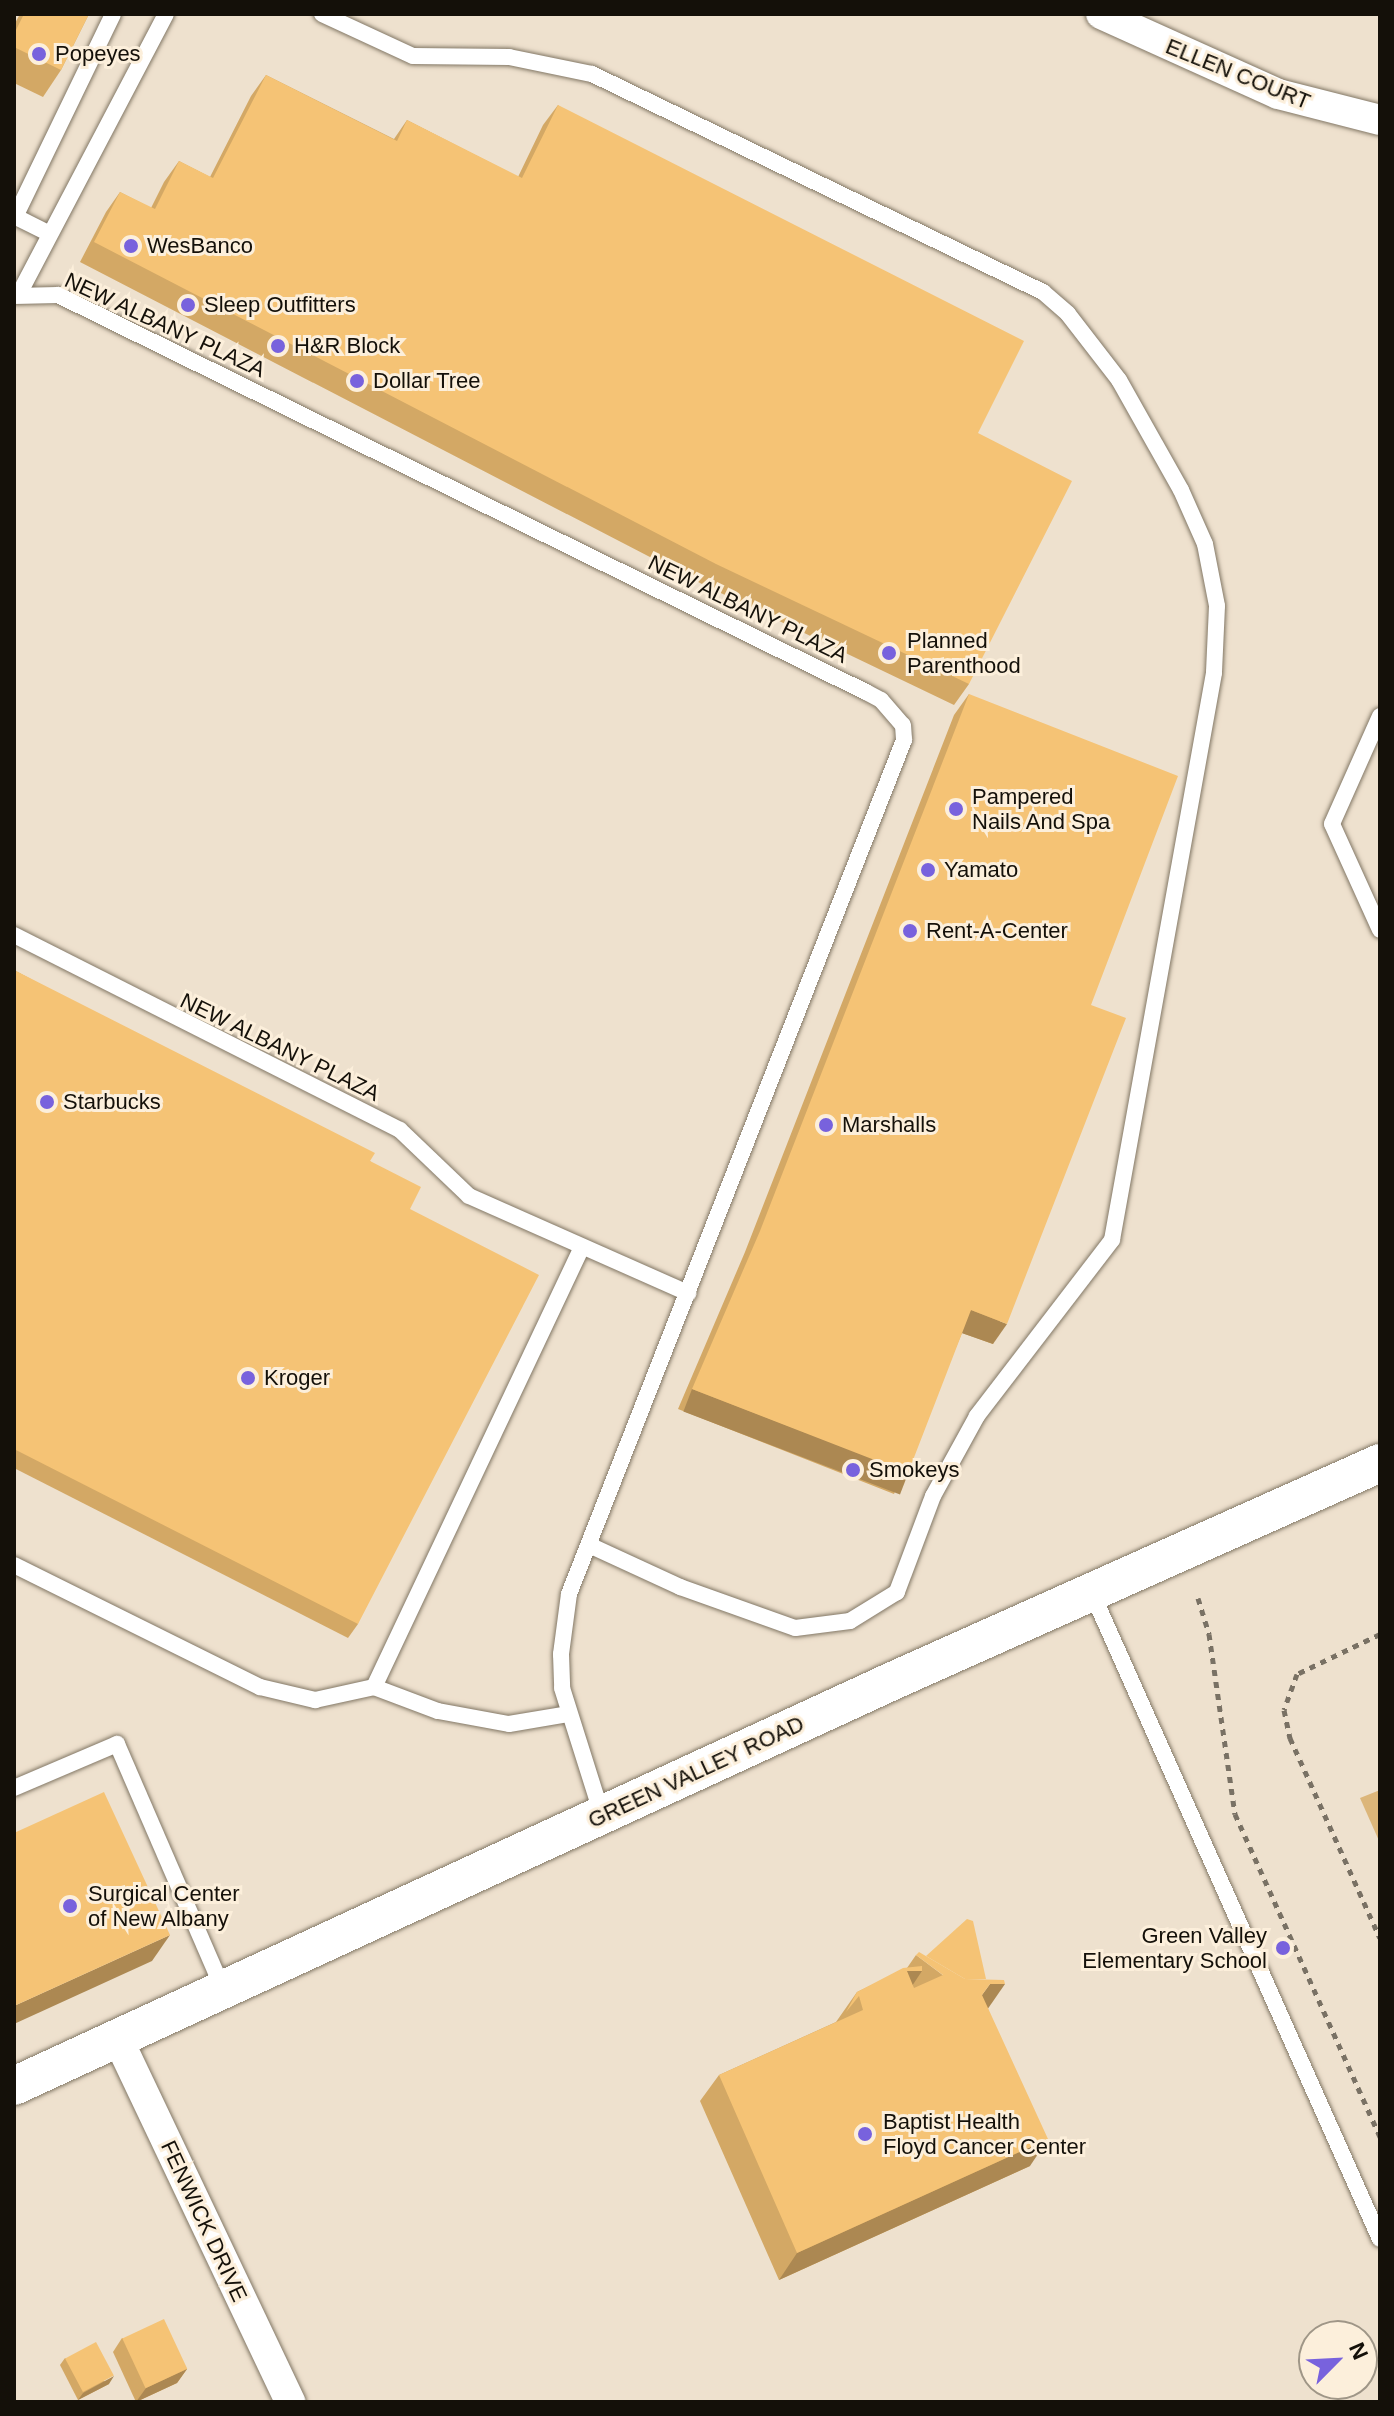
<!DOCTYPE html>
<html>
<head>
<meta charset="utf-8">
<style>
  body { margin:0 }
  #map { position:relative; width:1394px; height:2416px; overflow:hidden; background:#eee1ce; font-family:Arial,sans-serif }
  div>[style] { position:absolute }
  .green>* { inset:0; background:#dcb67a }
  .path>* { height:5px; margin-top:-2.5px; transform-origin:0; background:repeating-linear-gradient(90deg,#797164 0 6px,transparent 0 12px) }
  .roads { filter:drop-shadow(0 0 2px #827765) drop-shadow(0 0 2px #827765) }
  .service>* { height:16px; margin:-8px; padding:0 8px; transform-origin:8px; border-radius:8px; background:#fff }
  .minor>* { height:30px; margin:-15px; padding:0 15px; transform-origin:15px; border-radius:15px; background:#fff }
  .tertiary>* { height:38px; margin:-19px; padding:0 19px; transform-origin:19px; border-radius:19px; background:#fff }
  .wall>* { inset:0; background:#d3a865 }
  .shaded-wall>* { inset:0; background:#ac8852; transform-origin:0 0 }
  .building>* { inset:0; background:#f5c375; transform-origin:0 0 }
  .dots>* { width:22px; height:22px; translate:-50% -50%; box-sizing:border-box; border:4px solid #fcefdb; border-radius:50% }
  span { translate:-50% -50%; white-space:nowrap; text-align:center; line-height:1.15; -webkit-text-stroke:6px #fcefdb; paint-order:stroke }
  .poi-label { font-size:22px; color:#141009 }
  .left { translate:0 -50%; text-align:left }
  .right { translate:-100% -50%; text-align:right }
  .street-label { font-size:22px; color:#141009 }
  .frame { position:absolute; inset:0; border:16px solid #141009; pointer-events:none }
  .north { position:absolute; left:1298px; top:2320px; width:80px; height:80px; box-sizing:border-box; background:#fcefdb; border:2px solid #9f9687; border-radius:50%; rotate:66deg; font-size:22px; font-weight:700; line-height:32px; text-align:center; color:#141009 }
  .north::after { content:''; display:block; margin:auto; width:28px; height:36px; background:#7862dd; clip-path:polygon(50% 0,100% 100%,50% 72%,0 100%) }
</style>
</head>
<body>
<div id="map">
  <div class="green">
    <i style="clip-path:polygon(1380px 1790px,1380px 1843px,1360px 1798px)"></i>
  </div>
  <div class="path">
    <i style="left:1198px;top:1598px;width:38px;rotate:73deg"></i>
    <i style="left:1209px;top:1634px;width:182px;rotate:81.8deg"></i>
    <i style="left:1235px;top:1814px;width:354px;rotate:65.8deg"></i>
    <i style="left:1380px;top:1634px;width:92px;rotate:154.3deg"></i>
    <i style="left:1297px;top:1674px;width:38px;rotate:110deg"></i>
    <i style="left:1284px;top:1710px;width:29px;rotate:78deg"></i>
    <i style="left:1290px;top:1738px;width:219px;rotate:65.8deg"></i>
  </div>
  <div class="roads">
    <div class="service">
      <i style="left:322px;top:14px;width:100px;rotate:24.8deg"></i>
      <i style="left:413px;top:56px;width:96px;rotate:0.6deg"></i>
      <i style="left:509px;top:57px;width:85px;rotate:11.6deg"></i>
      <i style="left:592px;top:74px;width:501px;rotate:25.8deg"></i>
      <i style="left:1043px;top:292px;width:33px;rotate:41deg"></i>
      <i style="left:1068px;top:314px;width:83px;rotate:52.3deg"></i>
      <i style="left:1119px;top:380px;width:126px;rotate:60.6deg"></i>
      <i style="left:1181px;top:490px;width:59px;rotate:66deg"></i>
      <i style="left:1205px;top:544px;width:63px;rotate:79deg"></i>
      <i style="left:1217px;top:606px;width:67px;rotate:92.6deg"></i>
      <i style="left:1214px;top:673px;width:576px;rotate:100.2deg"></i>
      <i style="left:1112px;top:1240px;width:222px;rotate:127.5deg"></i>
      <i style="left:977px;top:1416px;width:91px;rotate:118.8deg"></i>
      <i style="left:933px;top:1496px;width:103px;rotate:110.6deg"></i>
      <i style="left:897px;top:1592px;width:55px;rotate:148.3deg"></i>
      <i style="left:850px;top:1621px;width:55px;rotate:172.7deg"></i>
      <i style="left:795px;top:1628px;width:122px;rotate:-160.4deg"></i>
      <i style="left:680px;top:1587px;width:100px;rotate:-155.2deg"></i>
      <i style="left:14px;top:216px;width:40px;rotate:26.6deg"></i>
      <i style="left:15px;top:217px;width:225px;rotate:-64.2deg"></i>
      <i style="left:19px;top:294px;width:316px;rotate:-62.3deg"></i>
      <i style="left:14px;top:296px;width:44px;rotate:-1.3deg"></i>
      <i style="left:58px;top:295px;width:900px;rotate:26.17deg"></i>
      <i style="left:866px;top:692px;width:17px;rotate:28deg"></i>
      <i style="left:881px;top:700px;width:33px;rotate:49deg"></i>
      <i style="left:903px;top:725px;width:15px;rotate:86deg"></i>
      <i style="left:904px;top:740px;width:917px;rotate:111.42deg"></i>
      <i style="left:569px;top:1594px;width:61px;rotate:97.6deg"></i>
      <i style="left:561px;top:1654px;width:34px;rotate:88deg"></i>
      <i style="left:562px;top:1688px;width:133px;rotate:72.5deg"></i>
      <i style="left:1380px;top:716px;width:118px;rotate:114deg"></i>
      <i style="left:1332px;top:824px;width:116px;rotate:65.6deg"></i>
      <i style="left:14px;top:935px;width:432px;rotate:26.8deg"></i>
      <i style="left:400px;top:1130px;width:95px;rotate:43.7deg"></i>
      <i style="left:469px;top:1196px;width:240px;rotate:23.9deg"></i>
      <i style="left:14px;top:1565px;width:275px;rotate:26.4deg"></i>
      <i style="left:260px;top:1687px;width:57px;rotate:13.3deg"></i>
      <i style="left:315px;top:1700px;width:60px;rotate:-12.4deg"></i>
      <i style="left:374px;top:1687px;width:68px;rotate:20.6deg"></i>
      <i style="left:438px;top:1711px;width:72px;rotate:10.4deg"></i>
      <i style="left:509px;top:1724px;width:61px;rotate:-9.5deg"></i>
      <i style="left:1092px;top:1593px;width:707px;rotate:65.97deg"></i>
      <i style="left:374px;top:1687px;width:484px;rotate:-64.7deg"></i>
      <i style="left:14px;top:1788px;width:112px;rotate:-23.1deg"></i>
      <i style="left:117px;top:1744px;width:267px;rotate:66.6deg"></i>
    </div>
    <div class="minor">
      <i style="left:1101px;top:14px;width:194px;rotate:24.3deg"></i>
      <i style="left:1278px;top:94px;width:105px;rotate:14.3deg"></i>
      <i style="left:118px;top:2039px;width:402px;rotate:64.6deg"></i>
    </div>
    <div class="tertiary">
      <i style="left:14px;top:2086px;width:962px;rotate:-24.75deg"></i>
      <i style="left:888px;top:1683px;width:539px;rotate:-24.09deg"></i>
    </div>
  </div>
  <div class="wall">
    <i style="clip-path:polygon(20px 14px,89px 14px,61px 70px,43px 97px,14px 83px,14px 25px)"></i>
    <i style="clip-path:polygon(266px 75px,394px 139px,407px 120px,518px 177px,543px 125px,558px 105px,978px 433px,969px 684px,954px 705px,702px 584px,80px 262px,106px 212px,120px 192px,151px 208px,164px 182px,179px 161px,210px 177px,251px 96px)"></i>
    <i style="clip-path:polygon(969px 694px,1091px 1005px,993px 1344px,962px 1333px,894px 1494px,678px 1409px,745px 1252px,954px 715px)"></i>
    <i style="clip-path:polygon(14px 970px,370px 1161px,410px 1209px,358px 1624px,348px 1638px,14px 1468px)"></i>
    <i style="clip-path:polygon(916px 1955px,988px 2009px,1030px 2166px,779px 2280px,700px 2101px,719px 2075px,836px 2022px,857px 1992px,907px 1968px)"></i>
    <i style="clip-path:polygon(122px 2338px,187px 2369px,177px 2383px,136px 2402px,113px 2352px)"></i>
    <i style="clip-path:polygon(65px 2358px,109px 2384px,78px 2400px,60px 2365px)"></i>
  </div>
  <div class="shaded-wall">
    <i style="clip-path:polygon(971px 1310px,1007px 1324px,993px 1344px,956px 1331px)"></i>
    <i style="left:692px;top:1389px;width:232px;height:24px;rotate:21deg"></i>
    <i style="clip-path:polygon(170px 1935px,152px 1961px,14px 2024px,14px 2006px)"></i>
    <i style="clip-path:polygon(907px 1971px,922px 1971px,904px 1998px)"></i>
    <i style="clip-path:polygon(990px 1984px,1005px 1984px,987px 2010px,963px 2021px)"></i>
    <i style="clip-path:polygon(1048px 2139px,1030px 2166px,779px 2280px,797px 2253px)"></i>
    <i style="clip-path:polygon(187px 2369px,177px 2383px,136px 2402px,146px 2388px)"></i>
    <i style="clip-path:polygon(114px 2376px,109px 2384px,78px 2400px,83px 2393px)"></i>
  </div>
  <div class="building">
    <i style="clip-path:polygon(24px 14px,89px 14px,61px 70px,14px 47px,14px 34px)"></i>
    <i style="clip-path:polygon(266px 75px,397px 141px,407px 120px,522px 178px,558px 105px,1024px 341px,978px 433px,1072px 481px,969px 684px,716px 564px,94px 242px,120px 192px,155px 209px,179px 161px,213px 178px)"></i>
    <i style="clip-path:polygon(969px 694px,1178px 776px,1091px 1005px,1126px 1018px,1007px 1324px,971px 1310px,908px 1473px,692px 1389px,760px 1231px)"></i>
    <i style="clip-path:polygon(14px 970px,375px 1153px,370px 1161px,421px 1187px,410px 1209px,539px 1275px,358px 1624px,14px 1449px)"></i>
    <i style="clip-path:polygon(104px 1792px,170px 1935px,14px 2006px,14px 1833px)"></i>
    <i style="clip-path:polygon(967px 1919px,973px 1921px,986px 1979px,965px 1979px,926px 1956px)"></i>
    <i style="clip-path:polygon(919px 1952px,965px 1979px,1004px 1980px,1005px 1984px,990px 1984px,982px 1995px,1048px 2139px,797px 2253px,719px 2075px,863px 2010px,859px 1996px,846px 2012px,857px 1992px,903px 1968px,922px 1966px,922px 1971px,907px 1971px,914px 1988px,943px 1975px,916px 1955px)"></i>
    <i style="left:164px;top:2319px;width:55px;height:46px;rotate:65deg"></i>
    <i style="left:96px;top:2342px;width:38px;height:35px;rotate:62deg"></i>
  </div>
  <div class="dots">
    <i style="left:39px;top:54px;background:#7862dd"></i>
    <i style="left:131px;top:246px;background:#7862dd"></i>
    <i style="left:188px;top:305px;background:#7862dd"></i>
    <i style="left:278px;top:346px;background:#7862dd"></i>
    <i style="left:357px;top:381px;background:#7862dd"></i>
    <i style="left:889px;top:653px;background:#7862dd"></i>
    <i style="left:956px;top:809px;background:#7862dd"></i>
    <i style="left:928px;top:870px;background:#7862dd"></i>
    <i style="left:910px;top:931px;background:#7862dd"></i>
    <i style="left:47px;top:1102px;background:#7862dd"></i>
    <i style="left:826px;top:1125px;background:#7862dd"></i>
    <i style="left:248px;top:1378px;background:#7862dd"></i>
    <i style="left:853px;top:1470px;background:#7862dd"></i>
    <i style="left:70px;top:1906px;background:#7862dd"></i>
    <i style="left:1283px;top:1948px;background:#7862dd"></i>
    <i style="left:865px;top:2134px;background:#7862dd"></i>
  </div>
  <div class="poi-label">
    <span class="left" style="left:55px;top:54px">Popeyes</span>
    <span class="left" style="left:147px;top:246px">WesBanco</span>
    <span class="left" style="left:204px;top:305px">Sleep Outfitters</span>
    <span class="left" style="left:294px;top:346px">H&amp;R Block</span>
    <span class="left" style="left:373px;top:381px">Dollar Tree</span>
    <span class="left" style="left:907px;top:653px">Planned<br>Parenthood</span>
    <span class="left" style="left:972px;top:809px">Pampered<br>Nails And Spa</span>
    <span class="left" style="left:944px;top:870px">Yamato</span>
    <span class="left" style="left:926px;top:931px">Rent-A-Center</span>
    <span class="left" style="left:63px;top:1102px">Starbucks</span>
    <span class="left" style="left:842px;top:1125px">Marshalls</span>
    <span class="left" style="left:264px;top:1378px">Kroger</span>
    <span class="left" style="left:869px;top:1470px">Smokeys</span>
    <span class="left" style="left:88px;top:1906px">Surgical Center<br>of New Albany</span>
    <span class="right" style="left:1267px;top:1948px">Green Valley<br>Elementary School</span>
    <span class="left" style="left:883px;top:2134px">Baptist Health<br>Floyd Cancer Center</span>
  </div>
  <div class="street-label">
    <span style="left:1238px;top:74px;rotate:22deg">ELLEN COURT</span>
    <span style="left:165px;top:325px;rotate:25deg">NEW ALBANY PLAZA</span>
    <span style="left:748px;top:609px;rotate:26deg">NEW ALBANY PLAZA</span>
    <span style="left:280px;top:1047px;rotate:26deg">NEW ALBANY PLAZA</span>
    <span style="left:696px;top:1772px;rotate:-25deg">GREEN VALLEY ROAD</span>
    <span style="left:204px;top:2221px;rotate:65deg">FENWICK DRIVE</span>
  </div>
  <div class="frame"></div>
  <div class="north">N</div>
</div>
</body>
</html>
